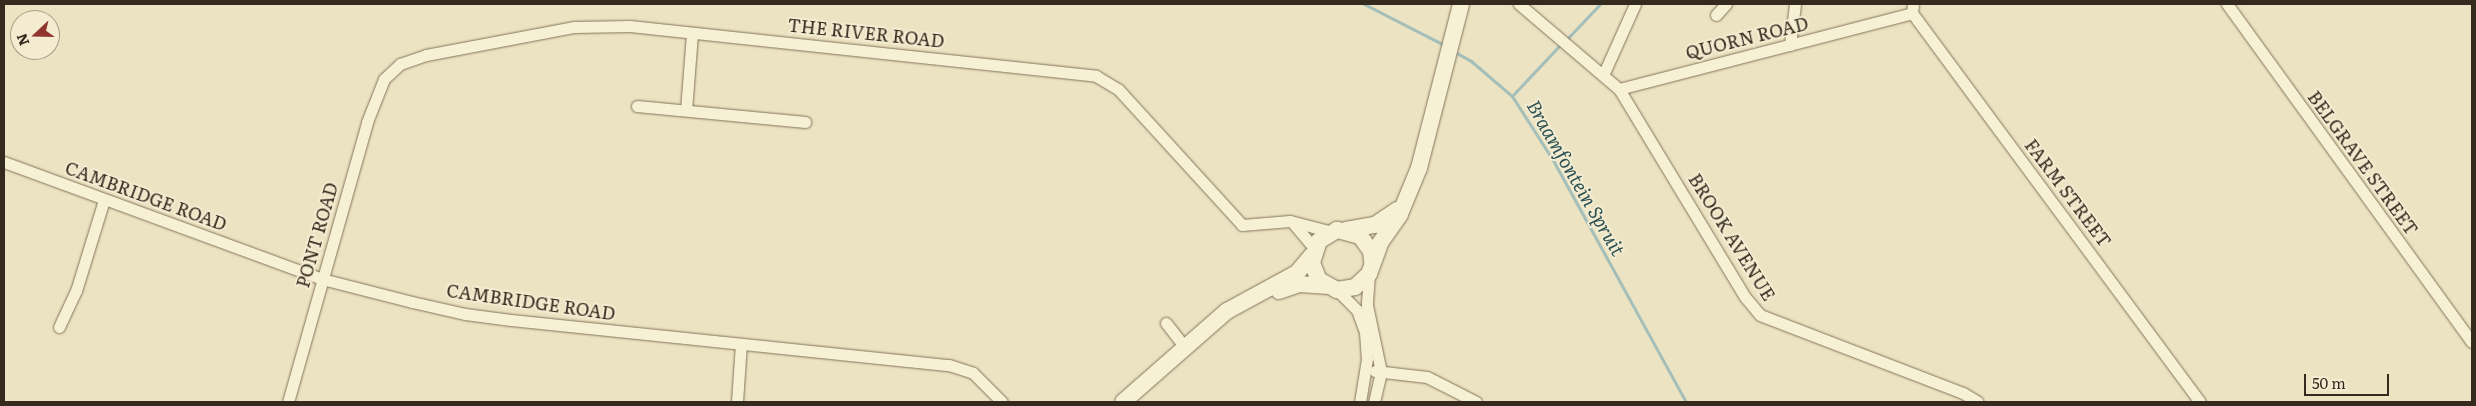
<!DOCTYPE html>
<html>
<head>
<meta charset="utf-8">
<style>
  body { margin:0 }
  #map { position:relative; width:2476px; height:406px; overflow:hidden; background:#ebe3c2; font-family:Literata,serif }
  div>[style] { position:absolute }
  .stream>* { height:3px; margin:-1.5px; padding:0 1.5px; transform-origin:1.5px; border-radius:1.5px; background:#a4beb9 }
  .roads { filter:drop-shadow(0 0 1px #84745a) drop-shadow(0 0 1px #84745a) }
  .street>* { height:11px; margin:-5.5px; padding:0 5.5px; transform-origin:5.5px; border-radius:5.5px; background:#f6f0d5 }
  .secondary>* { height:16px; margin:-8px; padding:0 8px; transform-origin:8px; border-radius:8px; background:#f6f0d5 }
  span { translate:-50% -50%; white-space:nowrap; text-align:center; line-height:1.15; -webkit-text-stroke:4px #f3ecd1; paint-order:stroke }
  .street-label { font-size:18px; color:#342b1e }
  .water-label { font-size:19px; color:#2e5253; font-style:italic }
  .frame { position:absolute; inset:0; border:5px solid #342b1e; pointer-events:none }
  .north { position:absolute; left:10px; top:10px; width:50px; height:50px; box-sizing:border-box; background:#f3ecd1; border:1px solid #a79f89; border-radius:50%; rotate:249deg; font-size:14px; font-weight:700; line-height:20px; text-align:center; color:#342b1e }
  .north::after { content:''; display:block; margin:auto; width:18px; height:22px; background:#8f372e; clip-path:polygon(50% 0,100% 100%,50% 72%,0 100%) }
  .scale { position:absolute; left:2304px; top:374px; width:85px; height:22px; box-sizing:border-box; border:2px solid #342b1e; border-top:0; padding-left:6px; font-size:15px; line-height:18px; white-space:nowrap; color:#342b1e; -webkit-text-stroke:4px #f3ecd1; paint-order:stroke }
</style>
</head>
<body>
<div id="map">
  <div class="stream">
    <i style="left:1364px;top:4px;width:92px;rotate:27.1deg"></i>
    <i style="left:1566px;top:40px;width:50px;rotate:-46.6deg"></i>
    <i style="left:1453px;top:51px;width:21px;rotate:29deg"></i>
    <i style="left:1471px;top:61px;width:54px;rotate:40.5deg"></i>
    <i style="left:1512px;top:96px;width:78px;rotate:57.5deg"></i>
    <i style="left:1554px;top:162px;width:274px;rotate:61.2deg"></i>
    <i style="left:1512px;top:96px;width:71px;rotate:-46.7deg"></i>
  </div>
  <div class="roads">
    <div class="street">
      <i style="left:1519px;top:4px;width:131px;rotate:40.4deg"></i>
      <i style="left:1619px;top:89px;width:243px;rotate:58.8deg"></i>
      <i style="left:1745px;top:297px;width:23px;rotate:50deg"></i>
      <i style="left:1760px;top:315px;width:217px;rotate:21deg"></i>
      <i style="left:1963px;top:393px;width:17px;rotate:31deg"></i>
      <i style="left:1913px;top:4px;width:9px;rotate:96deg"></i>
      <i style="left:1912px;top:13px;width:10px;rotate:53deg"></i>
      <i style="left:1918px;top:21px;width:474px;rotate:53.5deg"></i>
      <i style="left:2227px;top:4px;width:417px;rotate:54.1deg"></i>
      <i style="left:1716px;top:15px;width:15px;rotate:-48deg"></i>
      <i style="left:1790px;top:45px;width:41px;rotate:-83deg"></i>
      <i style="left:1604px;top:73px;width:76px;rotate:-65.8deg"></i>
      <i style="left:1619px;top:89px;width:303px;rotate:-14.5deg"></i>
      <i style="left:637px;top:106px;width:169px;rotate:5.4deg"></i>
      <i style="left:686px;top:110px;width:77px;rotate:-85.5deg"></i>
      <i style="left:4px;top:162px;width:339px;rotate:20.2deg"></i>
      <i style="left:322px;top:279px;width:93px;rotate:14.3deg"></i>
      <i style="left:412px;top:302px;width:54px;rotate:12.8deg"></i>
      <i style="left:465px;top:314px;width:46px;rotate:7.4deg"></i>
      <i style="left:511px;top:320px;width:440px;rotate:5.9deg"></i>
      <i style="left:949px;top:365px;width:25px;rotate:18deg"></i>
      <i style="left:973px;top:373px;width:41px;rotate:45deg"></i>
      <i style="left:1293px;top:223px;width:33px;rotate:50deg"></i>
      <i style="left:1369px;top:274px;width:31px;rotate:94deg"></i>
      <i style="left:1367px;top:305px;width:68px;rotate:78.2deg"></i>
      <i style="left:1381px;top:372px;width:31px;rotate:103deg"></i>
      <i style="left:1337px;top:290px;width:28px;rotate:45deg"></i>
      <i style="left:1357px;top:310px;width:23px;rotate:70deg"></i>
      <i style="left:1365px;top:332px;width:27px;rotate:86deg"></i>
      <i style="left:1367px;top:359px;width:44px;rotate:99.2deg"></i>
      <i style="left:1166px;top:323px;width:31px;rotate:52deg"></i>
      <i style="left:59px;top:327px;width:40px;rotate:-65deg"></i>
      <i style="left:76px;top:291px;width:95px;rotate:-72.9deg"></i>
      <i style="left:1375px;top:371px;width:52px;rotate:6.6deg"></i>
      <i style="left:1427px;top:377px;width:55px;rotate:27deg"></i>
      <i style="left:288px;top:402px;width:291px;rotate:-74.2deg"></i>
      <i style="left:367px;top:122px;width:46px;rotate:-68.4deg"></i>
      <i style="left:384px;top:79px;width:22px;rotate:-43deg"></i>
      <i style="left:400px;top:64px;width:28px;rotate:-19deg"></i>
      <i style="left:426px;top:55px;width:151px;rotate:-10.7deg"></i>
      <i style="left:574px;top:27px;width:56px;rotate:-1deg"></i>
      <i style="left:630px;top:26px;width:469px;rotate:6.1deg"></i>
      <i style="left:1096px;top:76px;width:26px;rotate:31deg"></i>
      <i style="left:1118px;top:89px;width:184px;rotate:47.6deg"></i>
      <i style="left:1242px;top:225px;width:48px;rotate:-4.8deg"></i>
      <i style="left:1290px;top:221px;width:43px;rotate:14.7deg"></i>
      <i style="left:737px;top:402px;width:58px;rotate:-86.1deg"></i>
    </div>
    <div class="secondary">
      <i style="left:1346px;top:230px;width:29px;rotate:-10deg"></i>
      <i style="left:1375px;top:225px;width:27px;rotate:-34deg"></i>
      <i style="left:1372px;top:261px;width:10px;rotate:-96deg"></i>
      <i style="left:1371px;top:251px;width:19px;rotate:-126deg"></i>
      <i style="left:1360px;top:236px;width:24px;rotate:-165deg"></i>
      <i style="left:1337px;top:230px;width:21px;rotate:149deg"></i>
      <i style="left:1319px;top:241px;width:23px;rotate:108deg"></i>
      <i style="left:1312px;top:263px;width:18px;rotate:68deg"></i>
      <i style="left:1319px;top:280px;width:21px;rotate:29deg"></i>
      <i style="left:1337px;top:290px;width:18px;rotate:-9deg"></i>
      <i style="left:1355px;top:287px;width:19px;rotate:-43deg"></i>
      <i style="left:1369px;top:274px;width:33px;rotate:-70deg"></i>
      <i style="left:1380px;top:243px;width:35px;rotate:-55deg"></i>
      <i style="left:1400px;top:214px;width:50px;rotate:-67.6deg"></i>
      <i style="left:1419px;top:168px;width:169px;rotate:-75.6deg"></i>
      <i style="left:1279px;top:291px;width:21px;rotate:-19deg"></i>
      <i style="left:1299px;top:284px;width:27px;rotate:4deg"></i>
      <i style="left:1123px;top:402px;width:138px;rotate:-41.2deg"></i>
      <i style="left:1227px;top:311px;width:80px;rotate:-28.5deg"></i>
      <i style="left:1297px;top:273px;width:23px;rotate:-50deg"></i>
    </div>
  </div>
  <div class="street-label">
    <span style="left:866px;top:33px;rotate:6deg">THE RIVER ROAD</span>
    <span style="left:1747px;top:38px;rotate:-14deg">QUORN ROAD</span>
    <span style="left:2363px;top:163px;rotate:54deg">BELGRAVE STREET</span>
    <span style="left:2068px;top:193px;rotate:53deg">FARM STREET</span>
    <span style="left:146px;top:196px;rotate:20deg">CAMBRIDGE ROAD</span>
    <span style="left:317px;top:235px;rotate:-74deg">PONT ROAD</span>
    <span style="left:1732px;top:237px;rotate:58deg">BROOK AVENUE</span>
    <span style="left:531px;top:302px;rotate:8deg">CAMBRIDGE ROAD</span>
  </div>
  <div class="water-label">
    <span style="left:1576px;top:178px;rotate:60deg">Braamfontein Spruit</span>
  </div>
  <div class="frame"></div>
  <div class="north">N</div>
  <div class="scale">50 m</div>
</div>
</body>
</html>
